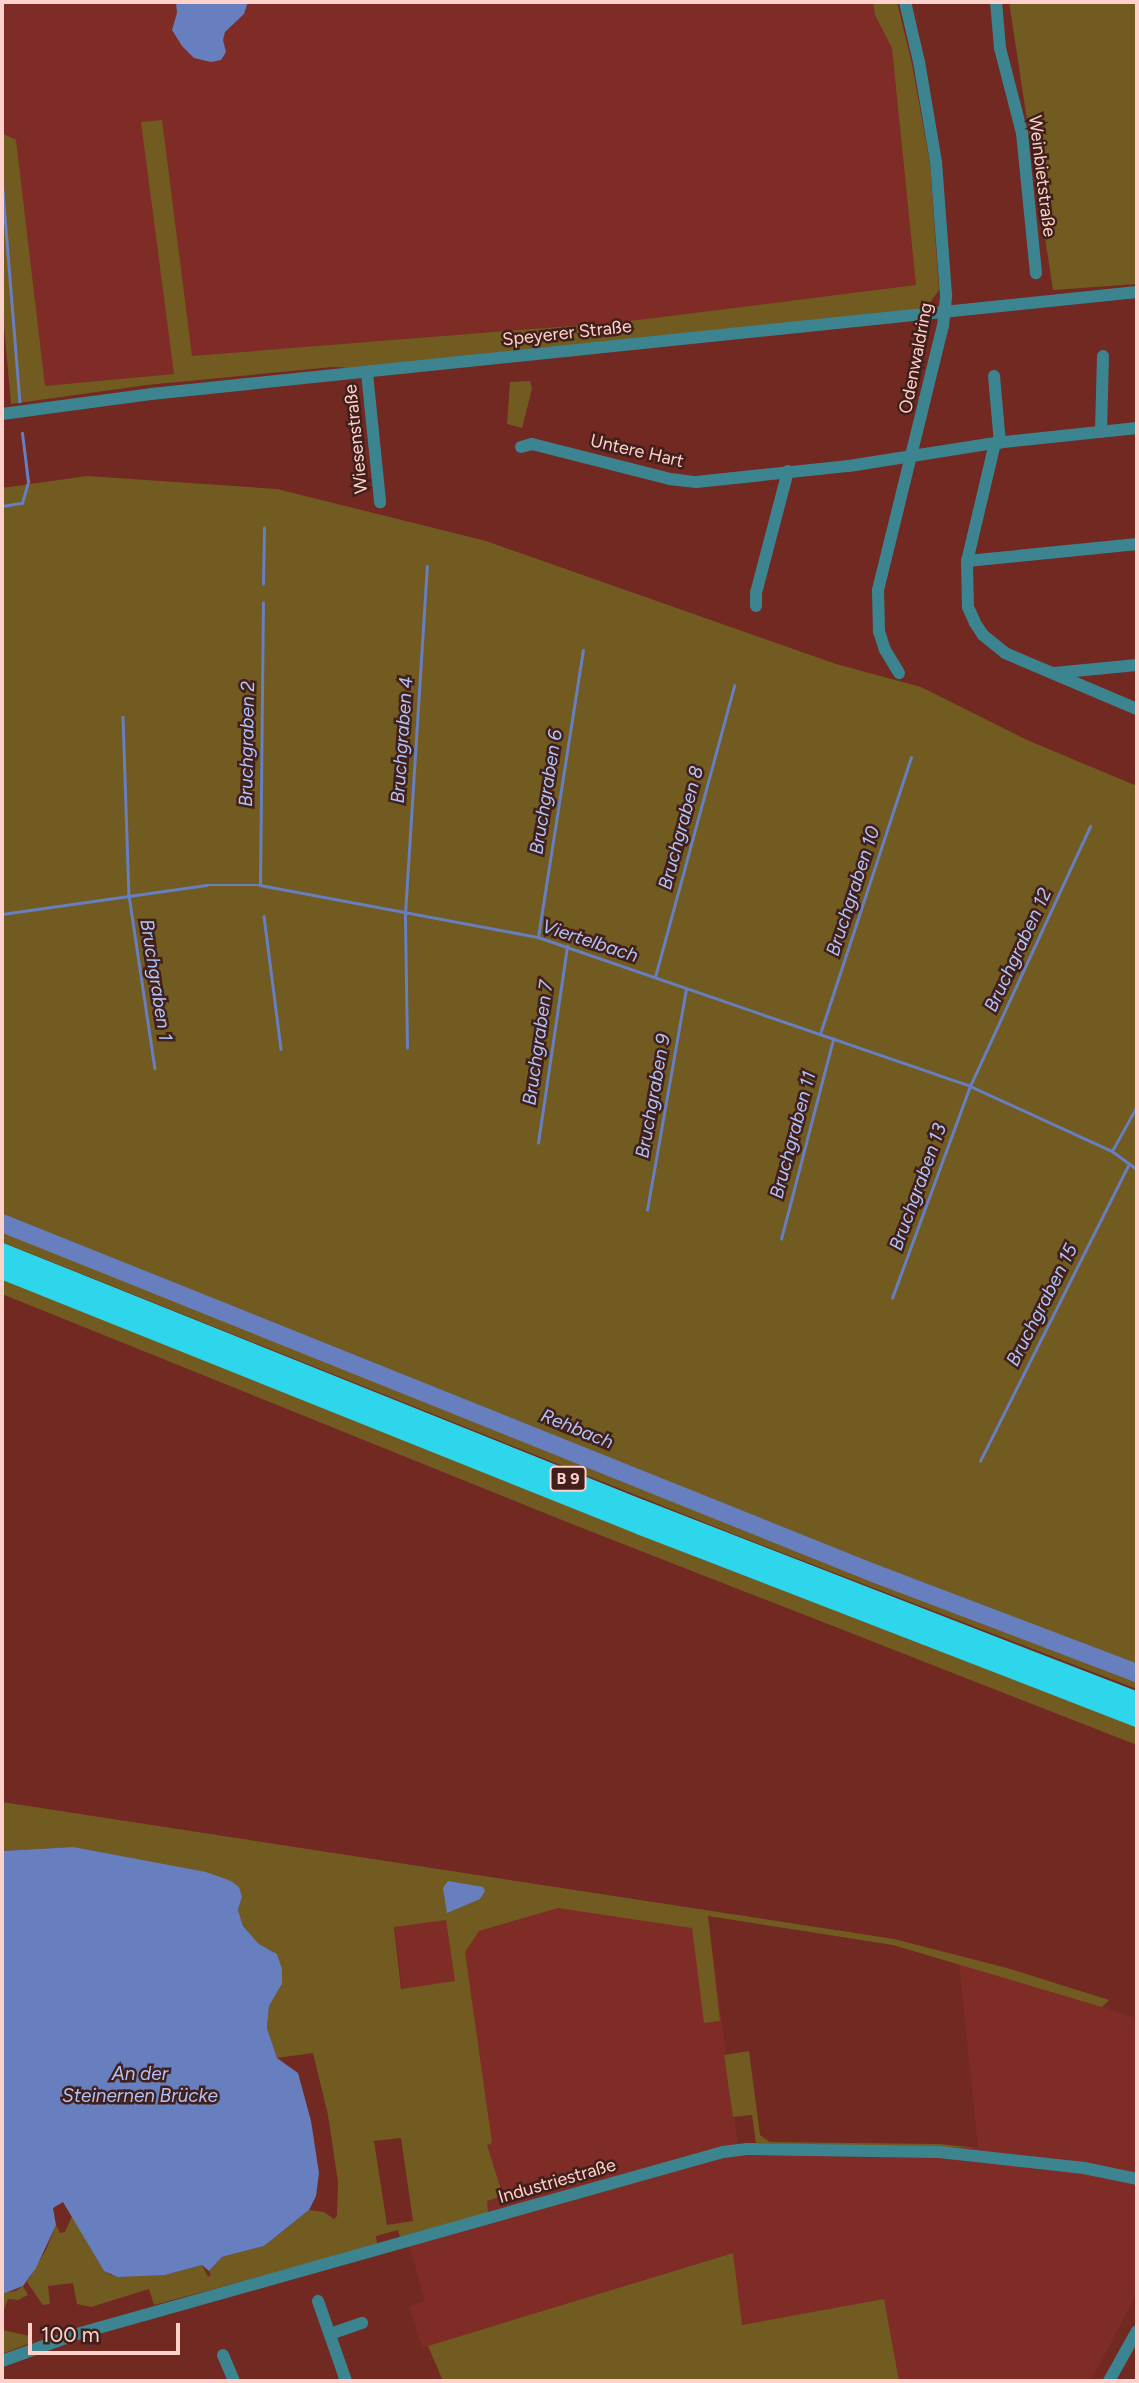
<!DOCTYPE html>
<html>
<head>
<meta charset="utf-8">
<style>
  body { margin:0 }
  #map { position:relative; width:1139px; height:2383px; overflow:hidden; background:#712922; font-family:Figtree,sans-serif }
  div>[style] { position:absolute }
  .built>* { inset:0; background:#7e2c25 }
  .green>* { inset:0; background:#715b21 }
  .water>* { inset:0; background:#677ebf }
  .stream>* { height:2.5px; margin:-1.25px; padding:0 1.25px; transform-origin:1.25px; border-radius:1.25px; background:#677ebf }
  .river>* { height:18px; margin:-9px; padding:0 9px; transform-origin:9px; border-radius:9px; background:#677ebf }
  .minor>* { height:12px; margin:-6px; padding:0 6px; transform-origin:6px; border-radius:6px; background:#3c8590 }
  .highway>* { height:18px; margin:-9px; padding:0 9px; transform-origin:9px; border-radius:9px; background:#2ed6eb }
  span { translate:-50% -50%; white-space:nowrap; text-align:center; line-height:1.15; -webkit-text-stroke:5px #411f1b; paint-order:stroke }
  .shield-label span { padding:2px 5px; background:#411f1b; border:2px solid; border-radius:5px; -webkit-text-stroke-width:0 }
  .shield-label { font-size:16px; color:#fed1ca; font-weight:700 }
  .street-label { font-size:18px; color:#fed1ca }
  .water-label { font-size:19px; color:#afc4fa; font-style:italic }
  .frame { position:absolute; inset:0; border:4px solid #fed1ca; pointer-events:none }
  .scale { position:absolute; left:28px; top:2323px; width:152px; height:32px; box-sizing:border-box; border:4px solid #fed1ca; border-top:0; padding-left:9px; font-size:21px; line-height:24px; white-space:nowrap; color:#fed1ca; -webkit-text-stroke:5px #411f1b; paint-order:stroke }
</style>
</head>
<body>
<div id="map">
  <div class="built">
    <i style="clip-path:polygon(2px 2px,897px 2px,912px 64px,930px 164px,939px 290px,929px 304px,25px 388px,2px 150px)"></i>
    <i style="clip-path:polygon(387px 1866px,708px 1916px,738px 2145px,978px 2148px,959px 1962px,1137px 2018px,1137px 2293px,1091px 2381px,899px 2381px,883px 2300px,742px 2325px,732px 2253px,422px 2348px,409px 2306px,425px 2301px,409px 2245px,432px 2229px)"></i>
  </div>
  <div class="green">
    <i style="clip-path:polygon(873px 2px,897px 2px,912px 64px,930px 164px,939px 290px,929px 304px,930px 309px,354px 368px,332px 367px,147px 385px,11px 404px,2px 304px,2px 133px,16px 140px,45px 386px,174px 374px,141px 122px,162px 120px,192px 356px,622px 322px,916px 285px,892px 48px,875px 15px)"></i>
    <i style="clip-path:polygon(1009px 2px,1137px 2px,1137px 284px,1053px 290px)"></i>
    <i style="clip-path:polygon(530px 381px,532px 389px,522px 428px,507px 424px,510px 382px)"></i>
    <i style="clip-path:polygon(87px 476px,277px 489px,486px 541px,836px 664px,921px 687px,1027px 740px,1137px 786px,1137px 1689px,736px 1535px,2px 1242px,2px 488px)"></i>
    <i style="clip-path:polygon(2px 1279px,706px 1561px,1137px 1727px,1137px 1745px,577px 1526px,2px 1294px)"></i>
    <i style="clip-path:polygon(evenodd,2px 1802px,894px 1939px,1007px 1968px,1109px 2000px,1102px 2007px,893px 1945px,708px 1916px,720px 2021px,704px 2023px,692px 1928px,558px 1908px,479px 1931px,465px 1952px,492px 2143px,487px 2145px,503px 2196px,487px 2201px,488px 2213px,400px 2237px,398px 2230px,376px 2236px,377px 2245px,154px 2305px,149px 2289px,91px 2307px,77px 2304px,73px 2283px,48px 2286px,50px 2304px,43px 2305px,27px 2282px,46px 2250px,56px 2225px,60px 2233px,65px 2232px,72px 2216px,104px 2271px,111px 2275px,165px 2275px,202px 2265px,208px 2277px,211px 2275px,209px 2271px,222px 2257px,264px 2246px,309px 2210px,324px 2212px,334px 2219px,337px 2216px,338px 2182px,328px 2115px,313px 2053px,277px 2058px,267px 2028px,269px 2006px,282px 1984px,277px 1954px,259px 1944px,243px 1926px,238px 1910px,242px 1897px,73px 1847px,2px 1851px,2px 1802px,446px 1920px,455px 1981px,401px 1989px,394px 1927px,446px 1920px,2px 1802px,401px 2138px,413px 2221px,387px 2225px,374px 2141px,401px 2138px)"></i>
    <i style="clip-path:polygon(749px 2051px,760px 2135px,770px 2142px,939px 2144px,978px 2148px,756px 2143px,752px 2115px,733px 2117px,724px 2055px)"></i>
    <i style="clip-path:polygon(733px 2253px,742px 2325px,884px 2299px,899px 2381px,443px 2381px,428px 2346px)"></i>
    <i style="clip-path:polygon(23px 2286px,28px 2295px,18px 2300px,8px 2299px,2px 2315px,2px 2293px,16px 2291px)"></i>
    <i style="clip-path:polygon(2px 2330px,30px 2336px,33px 2342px,2px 2354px)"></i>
  </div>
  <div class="water">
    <i style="clip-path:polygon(176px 2px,248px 2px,244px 14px,225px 32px,223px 40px,226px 52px,221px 60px,211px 62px,194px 58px,182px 46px,172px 30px,177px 13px)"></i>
    <i style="clip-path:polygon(73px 1847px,206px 1872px,231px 1881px,239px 1887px,242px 1897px,238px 1910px,243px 1926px,259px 1944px,277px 1954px,282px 1969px,282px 1984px,269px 2006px,267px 2028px,277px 2058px,298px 2073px,311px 2121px,319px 2173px,316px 2196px,309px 2210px,264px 2246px,222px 2257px,209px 2271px,202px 2265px,165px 2275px,118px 2277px,104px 2271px,63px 2202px,53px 2208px,56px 2225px,36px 2268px,23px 2286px,5px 2293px,2px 2293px,2px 1851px)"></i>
    <i style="clip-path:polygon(448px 1881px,483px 1887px,485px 1891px,480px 1899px,447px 1913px,443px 1888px)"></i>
  </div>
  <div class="stream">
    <i style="left:2px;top:179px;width:223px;rotate:85.4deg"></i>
    <i style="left:2px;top:506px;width:20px;rotate:-9deg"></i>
    <i style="left:22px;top:503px;width:22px;rotate:-74deg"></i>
    <i style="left:28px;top:482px;width:49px;rotate:-97deg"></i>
    <i style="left:263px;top:584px;width:56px;rotate:-89deg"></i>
    <i style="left:123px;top:717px;width:178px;rotate:88.1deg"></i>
    <i style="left:129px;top:895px;width:175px;rotate:81.5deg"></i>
    <i style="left:260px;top:885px;width:282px;rotate:-89.4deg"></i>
    <i style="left:2px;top:914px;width:206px;rotate:-8.1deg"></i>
    <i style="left:206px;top:885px;width:54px"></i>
    <i style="left:260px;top:885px;width:283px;rotate:10.6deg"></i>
    <i style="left:538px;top:937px;width:457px;rotate:19deg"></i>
    <i style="left:970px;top:1086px;width:156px;rotate:24.6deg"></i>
    <i style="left:1112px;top:1151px;width:31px;rotate:36deg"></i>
    <i style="left:264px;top:916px;width:134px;rotate:82.7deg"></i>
    <i style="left:538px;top:937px;width:290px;rotate:-81.1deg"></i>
    <i style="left:655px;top:977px;width:302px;rotate:-74.8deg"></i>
    <i style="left:820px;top:1034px;width:291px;rotate:-71.8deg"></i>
    <i style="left:407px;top:1048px;width:134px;rotate:-90.9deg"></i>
    <i style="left:405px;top:914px;width:348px;rotate:-86.4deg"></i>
    <i style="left:538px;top:1143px;width:199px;rotate:-81.6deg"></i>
    <i style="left:1112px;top:1151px;width:51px;rotate:-60.9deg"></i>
    <i style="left:647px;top:1210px;width:224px;rotate:-80deg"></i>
    <i style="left:781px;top:1239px;width:207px;rotate:-75.4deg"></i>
    <i style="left:892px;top:1298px;width:226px;rotate:-69.8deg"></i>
    <i style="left:970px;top:1086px;width:286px;rotate:-65.2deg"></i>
    <i style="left:980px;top:1461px;width:332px;rotate:-63.4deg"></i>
  </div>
  <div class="river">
    <i style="left:2px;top:1223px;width:942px;rotate:21.88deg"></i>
    <i style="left:876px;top:1574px;width:279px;rotate:20.8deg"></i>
  </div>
  <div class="minor">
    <i style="left:996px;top:2px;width:46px;rotate:85deg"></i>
    <i style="left:1000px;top:48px;width:88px;rotate:75.5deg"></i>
    <i style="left:1022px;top:133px;width:141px;rotate:84.3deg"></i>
    <i style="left:367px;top:373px;width:130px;rotate:84.2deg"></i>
    <i style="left:994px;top:376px;width:67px;rotate:84.9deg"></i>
    <i style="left:2px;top:414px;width:150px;rotate:-7.6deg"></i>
    <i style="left:151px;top:394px;width:991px;rotate:-5.91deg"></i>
    <i style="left:1101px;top:432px;width:76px;rotate:-88.5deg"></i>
    <i style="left:995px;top:443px;width:121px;rotate:103.3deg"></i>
    <i style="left:967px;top:561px;width:46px;rotate:88.8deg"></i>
    <i style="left:968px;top:607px;width:17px;rotate:66deg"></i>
    <i style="left:975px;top:623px;width:14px;rotate:56deg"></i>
    <i style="left:983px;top:635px;width:28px;rotate:39deg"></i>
    <i style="left:1005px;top:653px;width:143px;rotate:23deg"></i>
    <i style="left:521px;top:447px;width:11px;rotate:-15deg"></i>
    <i style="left:532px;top:444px;width:142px;rotate:14.2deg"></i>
    <i style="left:670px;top:479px;width:26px;rotate:7deg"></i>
    <i style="left:696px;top:482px;width:154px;rotate:-6deg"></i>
    <i style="left:849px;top:466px;width:148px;rotate:-9deg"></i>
    <i style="left:995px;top:443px;width:143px;rotate:-6deg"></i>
    <i style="left:967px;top:561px;width:171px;rotate:-5.7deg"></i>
    <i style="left:756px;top:606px;width:13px;rotate:-90deg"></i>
    <i style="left:756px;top:593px;width:126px;rotate:-75.3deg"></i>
    <i style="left:899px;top:673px;width:27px;rotate:-121deg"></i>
    <i style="left:885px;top:650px;width:20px;rotate:-108deg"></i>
    <i style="left:879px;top:631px;width:41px;rotate:-91.4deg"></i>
    <i style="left:878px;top:590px;width:272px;rotate:-76.2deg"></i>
    <i style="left:943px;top:326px;width:31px;rotate:-84deg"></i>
    <i style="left:946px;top:295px;width:133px;rotate:-94.3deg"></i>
    <i style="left:936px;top:162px;width:101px;rotate:-99.6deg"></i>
    <i style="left:919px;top:62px;width:62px;rotate:-103.1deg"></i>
    <i style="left:1054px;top:673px;width:83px;rotate:-5.5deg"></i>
    <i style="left:318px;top:2301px;width:85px;rotate:70.7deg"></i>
    <i style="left:330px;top:2334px;width:34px;rotate:-19deg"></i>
    <i style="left:223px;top:2355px;width:28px;rotate:67deg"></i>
    <i style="left:2px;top:2361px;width:80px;rotate:-19.8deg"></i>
    <i style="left:77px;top:2334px;width:671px;rotate:-15.73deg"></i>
    <i style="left:723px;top:2152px;width:24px;rotate:-7deg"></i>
    <i style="left:747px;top:2149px;width:192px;rotate:0.9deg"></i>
    <i style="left:939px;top:2152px;width:146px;rotate:6.3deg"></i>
    <i style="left:1084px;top:2168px;width:54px;rotate:11.7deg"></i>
    <i style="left:1109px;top:2381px;width:57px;rotate:-60.8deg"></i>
  </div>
  <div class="highway">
    <i style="left:2px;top:1252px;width:690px;rotate:21.88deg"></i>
    <i style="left:642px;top:1509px;width:531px;rotate:21.2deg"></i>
    <i style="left:2px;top:1270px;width:688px;rotate:21.83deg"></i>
    <i style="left:641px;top:1526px;width:532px;rotate:21.16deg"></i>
  </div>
  <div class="shield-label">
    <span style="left:568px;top:1479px">B 9</span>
  </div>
  <div class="street-label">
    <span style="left:1042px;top:176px;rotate:83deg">Weinbietstraße</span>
    <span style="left:567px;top:333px;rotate:-6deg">Speyerer Straße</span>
    <span style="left:916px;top:358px;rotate:-79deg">Odenwaldring</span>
    <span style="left:356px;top:439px;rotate:-96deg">Wiesenstraße</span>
    <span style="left:637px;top:451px;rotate:13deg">Untere Hart</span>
    <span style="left:557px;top:2181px;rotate:-16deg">Industriestraße</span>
  </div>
  <div class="water-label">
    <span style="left:402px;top:740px;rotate:-86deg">Bruchgraben 4</span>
    <span style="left:247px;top:744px;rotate:-89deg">Bruchgraben 2</span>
    <span style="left:546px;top:792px;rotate:-81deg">Bruchgraben 6</span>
    <span style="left:681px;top:828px;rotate:-75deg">Bruchgraben 8</span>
    <span style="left:853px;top:891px;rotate:-72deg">Bruchgraben 10</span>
    <span style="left:590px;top:941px;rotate:18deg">Viertelbach</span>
    <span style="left:1018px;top:950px;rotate:-65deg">Bruchgraben 12</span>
    <span style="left:156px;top:980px;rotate:81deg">Bruchgraben 1</span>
    <span style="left:538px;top:1043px;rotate:-82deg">Bruchgraben 7</span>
    <span style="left:653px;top:1096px;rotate:-80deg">Bruchgraben 9</span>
    <span style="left:793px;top:1135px;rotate:-75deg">Bruchgraben 11</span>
    <span style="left:918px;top:1187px;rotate:-70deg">Bruchgraben 13</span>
    <span style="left:1042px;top:1305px;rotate:-63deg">Bruchgraben 15</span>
    <span style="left:577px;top:1429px;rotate:22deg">Rehbach</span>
    <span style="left:140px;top:2085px">An der<br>Steinernen Brücke</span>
  </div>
  <div class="frame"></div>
  <div class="scale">100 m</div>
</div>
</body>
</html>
